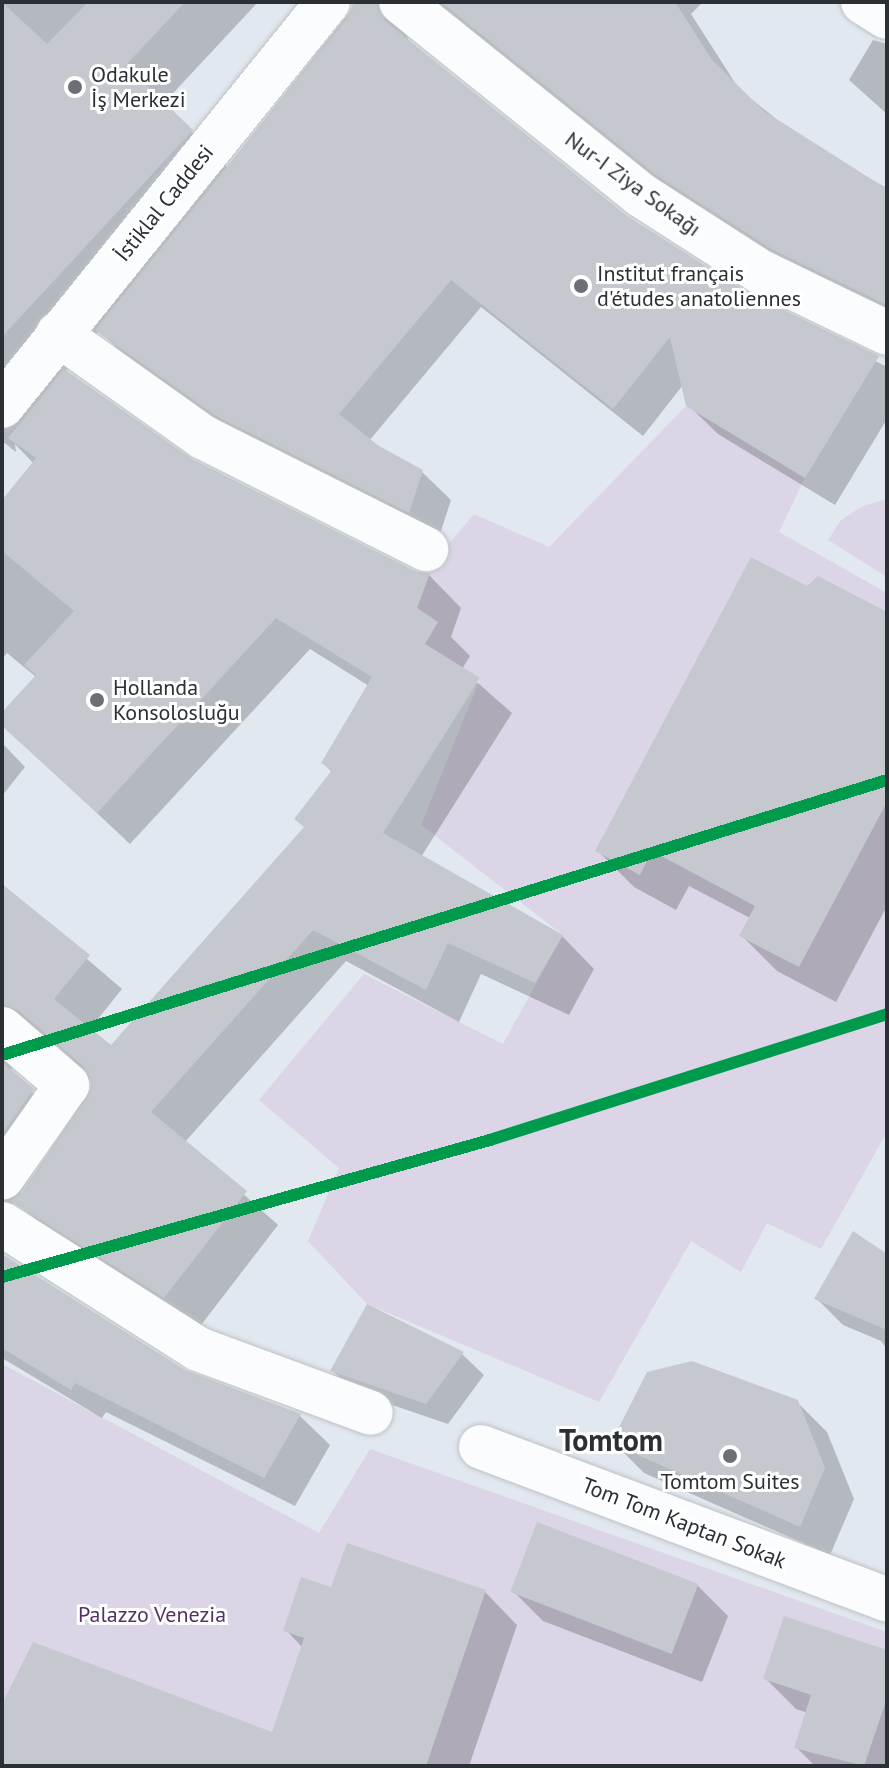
<!DOCTYPE html>
<html>
<head>
<meta charset="utf-8">
<style>
  body { margin:0 }
  #map { position:relative; width:889px; height:1768px; overflow:hidden; background:#e2e8ef; font-family:"PT Sans",sans-serif }
  div>[style] { position:absolute }
  .green>* { inset:0; background:#dbd5e7 }
  .shadow>* { inset:0; background:#0003 }
  .building>* { inset:0; background:#c5c9cf; transform-origin:0 0 }
  .roads { filter:drop-shadow(0 0 2px #bdc2c7) drop-shadow(0 0 2px #bdc2c7) }
  .minor>* { height:44px; margin:-22px; padding:0 22px; transform-origin:22px; border-radius:22px; background:#fbfcfd }
  .metro-1>* { height:12px; margin:-6px; padding:0 6px; transform-origin:6px; border-radius:6px; background:#009a4c }
  .dots>* { width:22px; height:22px; translate:-50% -50%; box-sizing:border-box; border:4px solid #fff; border-radius:50% }
  span { translate:-50% -50%; white-space:nowrap; text-align:center; line-height:1.15; -webkit-text-stroke:6px #fff; paint-order:stroke }
  .poi-label { font-size:22px; color:#2b3035 }
  .left { translate:0 -50%; text-align:left }
  .street-label { font-size:22px; color:#2b3035 }
  .park-label { font-size:22px; color:#523265 }
  .district-label { font-size:30px; color:#2b3035; font-weight:700 }
  .frame { position:absolute; inset:0; border:4px solid #2b3035; pointer-events:none }
</style>
</head>
<body>
<div id="map">
  <div class="green">
    <i style="clip-path:polygon(686px 406px,805px 478px,779px 532px,887px 593px,887px 1132px,821px 1249px,767px 1223px,741px 1272px,691px 1241px,599px 1402px,367px 1304px,308px 1241px,339px 1168px,259px 1100px,364px 974px,503px 1044px,563px 935px,421px 825px,480px 679px,425px 644px,417px 608px,434px 561px,474px 514px,549px 547px)"></i>
    <i style="clip-path:polygon(887px 499px,887px 577px,828px 540px,841px 520px,861px 507px)"></i>
    <i style="clip-path:polygon(2px 1364px,319px 1533px,370px 1449px,887px 1632px,887px 1766px,2px 1766px)"></i>
  </div>
  <div class="shadow">
    <i style="clip-path:polygon(2px 2px,258px 2px,163px 104px,227px 167px,358px 2px,703px 2px,691px 14px,739px 89px,812px 148px,887px 188px,887px 318px,804px 278px,687px 203px,448px 11px,434px 5px,404px 29px,410px 44px,624px 216px,749px 296px,887px 367px,887px 419px,835px 505px,718px 434px,688px 405px,683px 385px,643px 436px,481px 307px,369px 441px,422px 472px,451px 500px,438px 540px,247px 444px,127px 358px,99px 330px,65px 372px,191px 461px,414px 573px,429px 575px,461px 608px,451px 637px,470px 656px,462px 669px,512px 713px,421px 857px,562px 936px,594px 969px,569px 1015px,481px 974px,459px 1022px,346px 961px,185px 1142px,278px 1225px,198px 1329px,53px 1237px,20px 1204px,89px 1100px,92px 1078px,53px 1042px,28px 1037px,16px 1045px,11px 1071px,65px 1124px,2px 1221px,2px 886px,122px 989px,89px 1030px,111px 1048px,306px 828px,333px 773px,323px 763px,369px 686px,310px 649px,130px 844px,2px 724px,2px 715px,36px 677px,7px 653px,2px 659px,2px 503px,34px 464px,15px 444px,16px 452px,2px 441px)"></i>
    <i style="clip-path:polygon(873px 40px,887px 44px,887px 114px,849px 80px)"></i>
    <i style="clip-path:polygon(808px 589px,887px 615px,887px 906px,836px 1002px,777px 971px,741px 935px,750px 918px,689px 886px,676px 910px,634px 887px,598px 851px)"></i>
    <i style="clip-path:polygon(2px 743px,25px 767px,2px 796px)"></i>
    <i style="clip-path:polygon(2px 1256px,184px 1372px,300px 1416px,330px 1445px,295px 1506px,106px 1412px,102px 1418px,2px 1358px)"></i>
    <i style="clip-path:polygon(887px 1256px,887px 1349px,881px 1341px,843px 1325px,817px 1299px)"></i>
    <i style="clip-path:polygon(462px 1354px,484px 1375px,448px 1424px,354px 1392px,333px 1371px)"></i>
    <i style="clip-path:polygon(797px 1402px,827px 1432px,854px 1499px,830px 1555px,644px 1473px,614px 1443px)"></i>
    <i style="clip-path:polygon(698px 1586px,728px 1616px,702px 1682px,543px 1621px,513px 1591px)"></i>
    <i style="clip-path:polygon(333px 1590px,485px 1592px,517px 1625px,469px 1766px,2px 1766px,2px 1709px,274px 1734px,303px 1648px,286px 1630px)"></i>
    <i style="clip-path:polygon(887px 1652px,887px 1766px,815px 1766px,796px 1747px,808px 1713px,796px 1709px,766px 1679px)"></i>
  </div>
  <div class="building">
    <i style="clip-path:polygon(2px 2px,47px 44px,88px 2px,185px 2px,126px 65px,193px 130px,2px 337px)"></i>
    <i style="clip-path:polygon(354px 2px,377px 2px,385px 21px,627px 216px,750px 294px,879px 356px,805px 478px,686px 406px,670px 337px,613px 409px,451px 280px,339px 414px,379px 446px,423px 470px,409px 513px,216px 416px,95px 330px,347px 18px)"></i>
    <i style="clip-path:polygon(441px 2px,675px 2px,712px 60px,764px 111px,887px 189px,887px 305px,773px 250px,656px 175px)"></i>
    <i style="clip-path:polygon(64px 369px,192px 459px,415px 571px,430px 573px,417px 608px,438px 622px,425px 644px,480px 678px,383px 833px,563px 935px,535px 983px,448px 943px,426px 990px,313px 930px,151px 1112px,247px 1191px,164px 1298px,10px 1201px,22px 1192px,92px 1087px,83px 1066px,18px 1010px,2px 1005px,2px 884px,90px 955px,54px 999px,111px 1045px,304px 827px,294px 819px,332px 770px,321px 763px,372px 677px,276px 618px,97px 813px,2px 726px,2px 712px,36px 675px,24px 665px,74px 611px,2px 551px,2px 500px,36px 458px,8px 438px)"></i>
    <i style="clip-path:polygon(751px 557px,807px 586px,818px 576px,887px 612px,887px 802px,799px 967px,739px 936px,755px 906px,652px 851px,640px 875px,595px 851px)"></i>
    <i style="clip-path:polygon(2px 1062px,34px 1089px,2px 1134px)"></i>
    <i style="clip-path:polygon(853px 1231px,887px 1254px,887px 1330px,814px 1299px)"></i>
    <i style="clip-path:polygon(2px 1254px,185px 1370px,301px 1414px,264px 1478px,75px 1383px,71px 1390px,2px 1348px)"></i>
    <i style="clip-path:polygon(367px 1304px,464px 1352px,426px 1404px,330px 1371px)"></i>
    <i style="clip-path:polygon(692px 1361px,798px 1400px,825px 1468px,800px 1527px,611px 1443px,647px 1372px)"></i>
    <i style="left:537px;top:1522px;width:173px;height:75px;rotate:21deg"></i>
    <i style="clip-path:polygon(347px 1543px,486px 1590px,426px 1766px,2px 1766px,2px 1704px,33px 1642px,272px 1732px,304px 1638px,283px 1631px,301px 1577px,331px 1587px)"></i>
    <i style="clip-path:polygon(784px 1616px,887px 1650px,887px 1698px,864px 1766px,794px 1748px,811px 1695px,763px 1679px)"></i>
  </div>
  <div class="roads">
    <div class="minor">
      <i style="left:401px;top:2px;width:308px;rotate:38.8deg"></i>
      <i style="left:641px;top:195px;width:143px;rotate:32.7deg"></i>
      <i style="left:761px;top:272px;width:140px;rotate:25.8deg"></i>
      <i style="left:863px;top:2px;width:28px;rotate:32deg"></i>
      <i style="left:58px;top:334px;width:178px;rotate:35.4deg"></i>
      <i style="left:203px;top:437px;width:250px;rotate:26.7deg"></i>
      <i style="left:2px;top:406px;width:519px;rotate:-51.1deg"></i>
      <i style="left:2px;top:1029px;width:86px;rotate:40.7deg"></i>
      <i style="left:67px;top:1085px;width:113px;rotate:125deg"></i>
      <i style="left:2px;top:1224px;width:232px;rotate:32.5deg"></i>
      <i style="left:198px;top:1349px;width:184px;rotate:20.3deg"></i>
      <i style="left:481px;top:1447px;width:434px;rotate:20.6deg"></i>
    </div>
  </div>
  <div class="metro-1">
    <i style="left:2px;top:1055px;width:927px;rotate:-17.26deg"></i>
    <i style="left:2px;top:1277px;width:507px;rotate:-15.68deg"></i>
    <i style="left:490px;top:1140px;width:417px;rotate:-17.6deg"></i>
  </div>
  <div class="dots">
    <i style="left:75px;top:87px;background:#6b7076"></i>
    <i style="left:581px;top:286px;background:#6b7076"></i>
    <i style="left:97px;top:700px;background:#6b7076"></i>
    <i style="left:730px;top:1456px;background:#6b7076"></i>
  </div>
  <div class="poi-label">
    <span class="left" style="left:91px;top:87px">Odakule<br>İş Merkezi</span>
    <span class="left" style="left:597px;top:286px">Institut français<br>d'études anatoliennes</span>
    <span class="left" style="left:113px;top:700px">Hollanda<br>Konsolosluğu</span>
    <span style="left:730px;top:1482px">Tomtom Suites</span>
  </div>
  <div class="street-label">
    <span style="left:633px;top:184px;rotate:36deg">Nur-I Ziya Sokağı</span>
    <span style="left:164px;top:203px;rotate:-51deg">İstiklal Caddesi</span>
    <span style="left:684px;top:1523px;rotate:21deg">Tom Tom Kaptan Sokak</span>
  </div>
  <div class="park-label">
    <span style="left:152px;top:1615px">Palazzo Venezia</span>
  </div>
  <div class="district-label">
    <span style="left:611px;top:1440px">Tomtom</span>
  </div>
  <div class="frame"></div>
</div>
</body>
</html>
